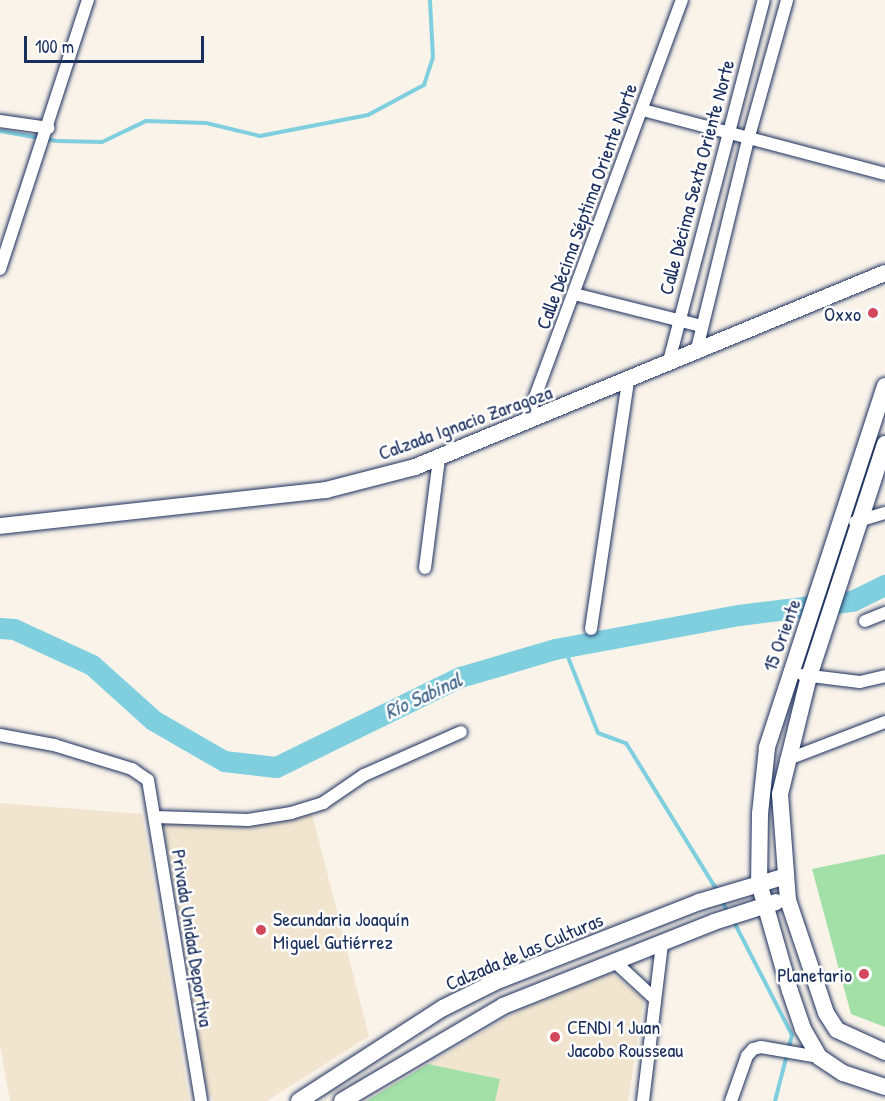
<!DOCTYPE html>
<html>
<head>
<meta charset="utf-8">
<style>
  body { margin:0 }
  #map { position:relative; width:885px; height:1101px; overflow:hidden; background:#f9f3ea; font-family:"Patrick Hand",sans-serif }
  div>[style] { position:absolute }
  .built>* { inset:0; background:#f1e5d0 }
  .green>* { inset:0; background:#a3e0a8 }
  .stream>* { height:4px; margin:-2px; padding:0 2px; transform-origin:2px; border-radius:2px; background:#80cfde }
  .river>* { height:21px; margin:-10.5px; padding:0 10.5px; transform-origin:10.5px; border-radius:10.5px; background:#80cfde }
  .roads { filter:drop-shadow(0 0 2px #1b2f5e) drop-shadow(0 0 2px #1b2f5e) }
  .street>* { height:12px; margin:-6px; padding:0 6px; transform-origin:6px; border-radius:6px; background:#fff }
  .secondary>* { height:16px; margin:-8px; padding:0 8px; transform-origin:8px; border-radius:8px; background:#fff }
  .dots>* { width:16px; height:16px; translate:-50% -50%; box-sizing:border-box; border:3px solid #fff; border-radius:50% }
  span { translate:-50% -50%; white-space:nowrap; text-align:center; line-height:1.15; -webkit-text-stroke:5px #fff; paint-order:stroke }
  .street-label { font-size:20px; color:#1b2f5e }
  .poi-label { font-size:20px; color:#1b2f5e }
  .right { translate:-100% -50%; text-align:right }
  .left { translate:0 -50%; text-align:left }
  .water-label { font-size:21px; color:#395f84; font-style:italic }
  .scale { position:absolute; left:24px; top:36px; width:180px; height:27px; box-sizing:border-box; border:3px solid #1b2f5e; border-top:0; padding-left:8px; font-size:18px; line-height:21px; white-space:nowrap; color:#1b2f5e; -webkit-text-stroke:4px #fff; paint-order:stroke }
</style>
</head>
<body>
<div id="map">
  <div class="built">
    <i style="clip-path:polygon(0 803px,142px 814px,189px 1101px,10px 1101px,0 1046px)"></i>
    <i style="clip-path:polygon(311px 810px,369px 1036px,267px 1101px,214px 1101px,206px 1088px,163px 822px)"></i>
    <i style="clip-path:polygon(611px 973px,644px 999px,628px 1101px,495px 1101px,499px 1079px,428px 1064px,518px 1011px)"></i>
  </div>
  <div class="green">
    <i style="clip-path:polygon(885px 854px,885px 1027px,851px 1014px,812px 869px)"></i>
    <i style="clip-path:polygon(428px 1064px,500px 1079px,495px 1101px,366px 1101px)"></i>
  </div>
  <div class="stream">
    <i style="left:0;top:131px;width:58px;rotate:10deg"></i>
    <i style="left:57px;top:141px;width:45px;rotate:1.3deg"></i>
    <i style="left:102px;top:142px;width:49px;rotate:-25.5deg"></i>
    <i style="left:146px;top:121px;width:60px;rotate:1.9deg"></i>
    <i style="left:206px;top:123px;width:56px;rotate:13.5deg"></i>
    <i style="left:260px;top:136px;width:110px;rotate:-11deg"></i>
    <i style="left:368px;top:115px;width:64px;rotate:-28.2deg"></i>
    <i style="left:424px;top:85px;width:28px;rotate:-72deg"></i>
    <i style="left:433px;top:58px;width:58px;rotate:-93deg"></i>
    <i style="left:564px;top:647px;width:92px;rotate:68.4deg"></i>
    <i style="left:598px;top:733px;width:30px;rotate:20deg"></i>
    <i style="left:626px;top:743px;width:175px;rotate:58.3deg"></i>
    <i style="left:721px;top:899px;width:17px;rotate:62deg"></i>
    <i style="left:733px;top:920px;width:129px;rotate:62.8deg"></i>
    <i style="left:792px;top:1035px;width:68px;rotate:104.4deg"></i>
  </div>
  <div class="river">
    <i style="left:0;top:628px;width:14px;rotate:4deg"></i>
    <i style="left:14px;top:629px;width:86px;rotate:24.8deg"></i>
    <i style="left:92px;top:665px;width:82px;rotate:42deg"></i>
    <i style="left:153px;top:720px;width:82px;rotate:30deg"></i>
    <i style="left:224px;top:761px;width:52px;rotate:6.6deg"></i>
    <i style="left:276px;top:767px;width:205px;rotate:-26.1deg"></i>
    <i style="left:460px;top:677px;width:99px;rotate:-16.4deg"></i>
    <i style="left:555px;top:649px;width:187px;rotate:-10.5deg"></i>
    <i style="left:739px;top:615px;width:114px;rotate:-7.1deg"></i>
    <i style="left:852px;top:601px;width:37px;rotate:-26deg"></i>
  </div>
  <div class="roads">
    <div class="street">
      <i style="left:643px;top:110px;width:250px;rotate:14.8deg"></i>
      <i style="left:0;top:121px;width:49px;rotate:8.1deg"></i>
      <i style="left:0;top:269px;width:283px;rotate:-71.9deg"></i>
      <i style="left:574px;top:294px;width:131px;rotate:14.1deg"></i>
      <i style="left:696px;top:353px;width:219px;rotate:-76.3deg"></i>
      <i style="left:748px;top:140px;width:145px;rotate:-74.4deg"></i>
      <i style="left:668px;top:365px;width:377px;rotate:-75.3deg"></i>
      <i style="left:525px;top:424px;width:452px;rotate:-69.7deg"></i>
      <i style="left:855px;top:522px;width:31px;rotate:-17deg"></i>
      <i style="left:425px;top:568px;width:111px;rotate:-82.7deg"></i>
      <i style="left:865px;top:621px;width:22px;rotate:-22deg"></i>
      <i style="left:591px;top:629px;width:250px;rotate:-81.5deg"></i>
      <i style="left:803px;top:675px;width:57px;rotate:7deg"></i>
      <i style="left:860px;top:682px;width:26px;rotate:-13deg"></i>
      <i style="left:0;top:735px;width:55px;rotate:10.5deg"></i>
      <i style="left:54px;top:745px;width:82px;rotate:17.1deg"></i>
      <i style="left:132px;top:769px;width:19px;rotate:35deg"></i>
      <i style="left:148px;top:780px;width:325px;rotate:80.6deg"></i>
      <i style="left:786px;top:760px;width:106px;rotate:-21deg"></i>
      <i style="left:155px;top:817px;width:93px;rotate:1.8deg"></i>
      <i style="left:248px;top:820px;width:44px;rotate:-9.2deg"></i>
      <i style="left:291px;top:813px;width:34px;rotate:-17deg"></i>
      <i style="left:323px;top:803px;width:50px;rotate:-34.3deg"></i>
      <i style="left:364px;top:775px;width:106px;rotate:-23.9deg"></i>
      <i style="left:615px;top:962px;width:54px;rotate:42.8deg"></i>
      <i style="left:643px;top:1101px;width:159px;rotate:-83.1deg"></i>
      <i style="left:731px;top:1101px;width:48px;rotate:-70.4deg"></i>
      <i style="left:747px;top:1056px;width:9px;rotate:-49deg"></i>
      <i style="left:753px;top:1049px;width:8px;rotate:-14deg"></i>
      <i style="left:761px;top:1047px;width:59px;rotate:9.8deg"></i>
    </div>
    <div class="secondary">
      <i style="left:885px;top:386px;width:381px;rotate:108.1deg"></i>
      <i style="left:767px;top:748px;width:66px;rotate:96.1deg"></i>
      <i style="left:760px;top:814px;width:69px;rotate:90.8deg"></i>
      <i style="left:759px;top:883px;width:112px;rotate:74deg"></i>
      <i style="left:790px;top:991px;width:40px;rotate:71.1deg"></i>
      <i style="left:803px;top:1029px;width:32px;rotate:60deg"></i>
      <i style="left:819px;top:1057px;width:29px;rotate:34deg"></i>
      <i style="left:843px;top:1073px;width:44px;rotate:18.4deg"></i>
      <i style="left:885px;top:444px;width:244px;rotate:108.1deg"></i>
      <i style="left:809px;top:676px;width:122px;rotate:103.8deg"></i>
      <i style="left:780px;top:794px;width:106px;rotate:85.7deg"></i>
      <i style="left:788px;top:900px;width:119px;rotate:71.4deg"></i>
      <i style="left:826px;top:1013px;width:20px;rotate:57deg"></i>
      <i style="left:837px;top:1030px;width:53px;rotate:24.6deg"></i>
      <i style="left:0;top:526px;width:328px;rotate:-6.3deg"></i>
      <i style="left:326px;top:490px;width:92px;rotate:-14.5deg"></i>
      <i style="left:415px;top:467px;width:508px;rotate:-22.43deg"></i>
      <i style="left:299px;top:1101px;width:171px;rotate:-32.9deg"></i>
      <i style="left:443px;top:1008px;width:58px;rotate:-26.6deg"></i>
      <i style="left:495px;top:982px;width:219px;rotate:-21.4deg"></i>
      <i style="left:699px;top:902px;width:88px;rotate:-16.6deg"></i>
      <i style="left:342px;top:1101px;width:187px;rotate:-30.5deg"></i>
      <i style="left:503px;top:1006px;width:227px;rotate:-21.7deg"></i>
      <i style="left:714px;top:922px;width:65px;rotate:-17.9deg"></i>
    </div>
  </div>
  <div class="dots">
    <i style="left:873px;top:313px;background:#d1495b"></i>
    <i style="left:261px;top:930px;background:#d1495b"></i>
    <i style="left:864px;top:974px;background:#d1495b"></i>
    <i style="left:555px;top:1037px;background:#d1495b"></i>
  </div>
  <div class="street-label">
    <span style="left:696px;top:177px;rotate:-75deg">Calle Décima Sexta Oriente Norte</span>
    <span style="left:586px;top:206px;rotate:-70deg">Calle Décima Séptima Oriente Norte</span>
    <span style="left:465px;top:422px;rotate:-20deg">Calzada Ignacio Zaragoza</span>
    <span style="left:781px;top:635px;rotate:-70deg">15 Oriente</span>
    <span style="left:193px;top:938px;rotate:81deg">Privada Unidad Deportiva</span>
    <span style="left:524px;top:951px;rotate:-23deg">Calzada de las Culturas</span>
  </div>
  <div class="poi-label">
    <span class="right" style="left:861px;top:313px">Oxxo</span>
    <span class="left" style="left:273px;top:930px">Secundaria Joaquín<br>Miguel Gutiérrez</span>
    <span class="right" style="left:852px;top:974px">Planetario</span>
    <span class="left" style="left:567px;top:1038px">CENDI 1 Juan<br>Jacobo Rousseau</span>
  </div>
  <div class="water-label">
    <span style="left:423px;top:696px;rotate:-25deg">Río Sabinal</span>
  </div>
  <div class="scale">100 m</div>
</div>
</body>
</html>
